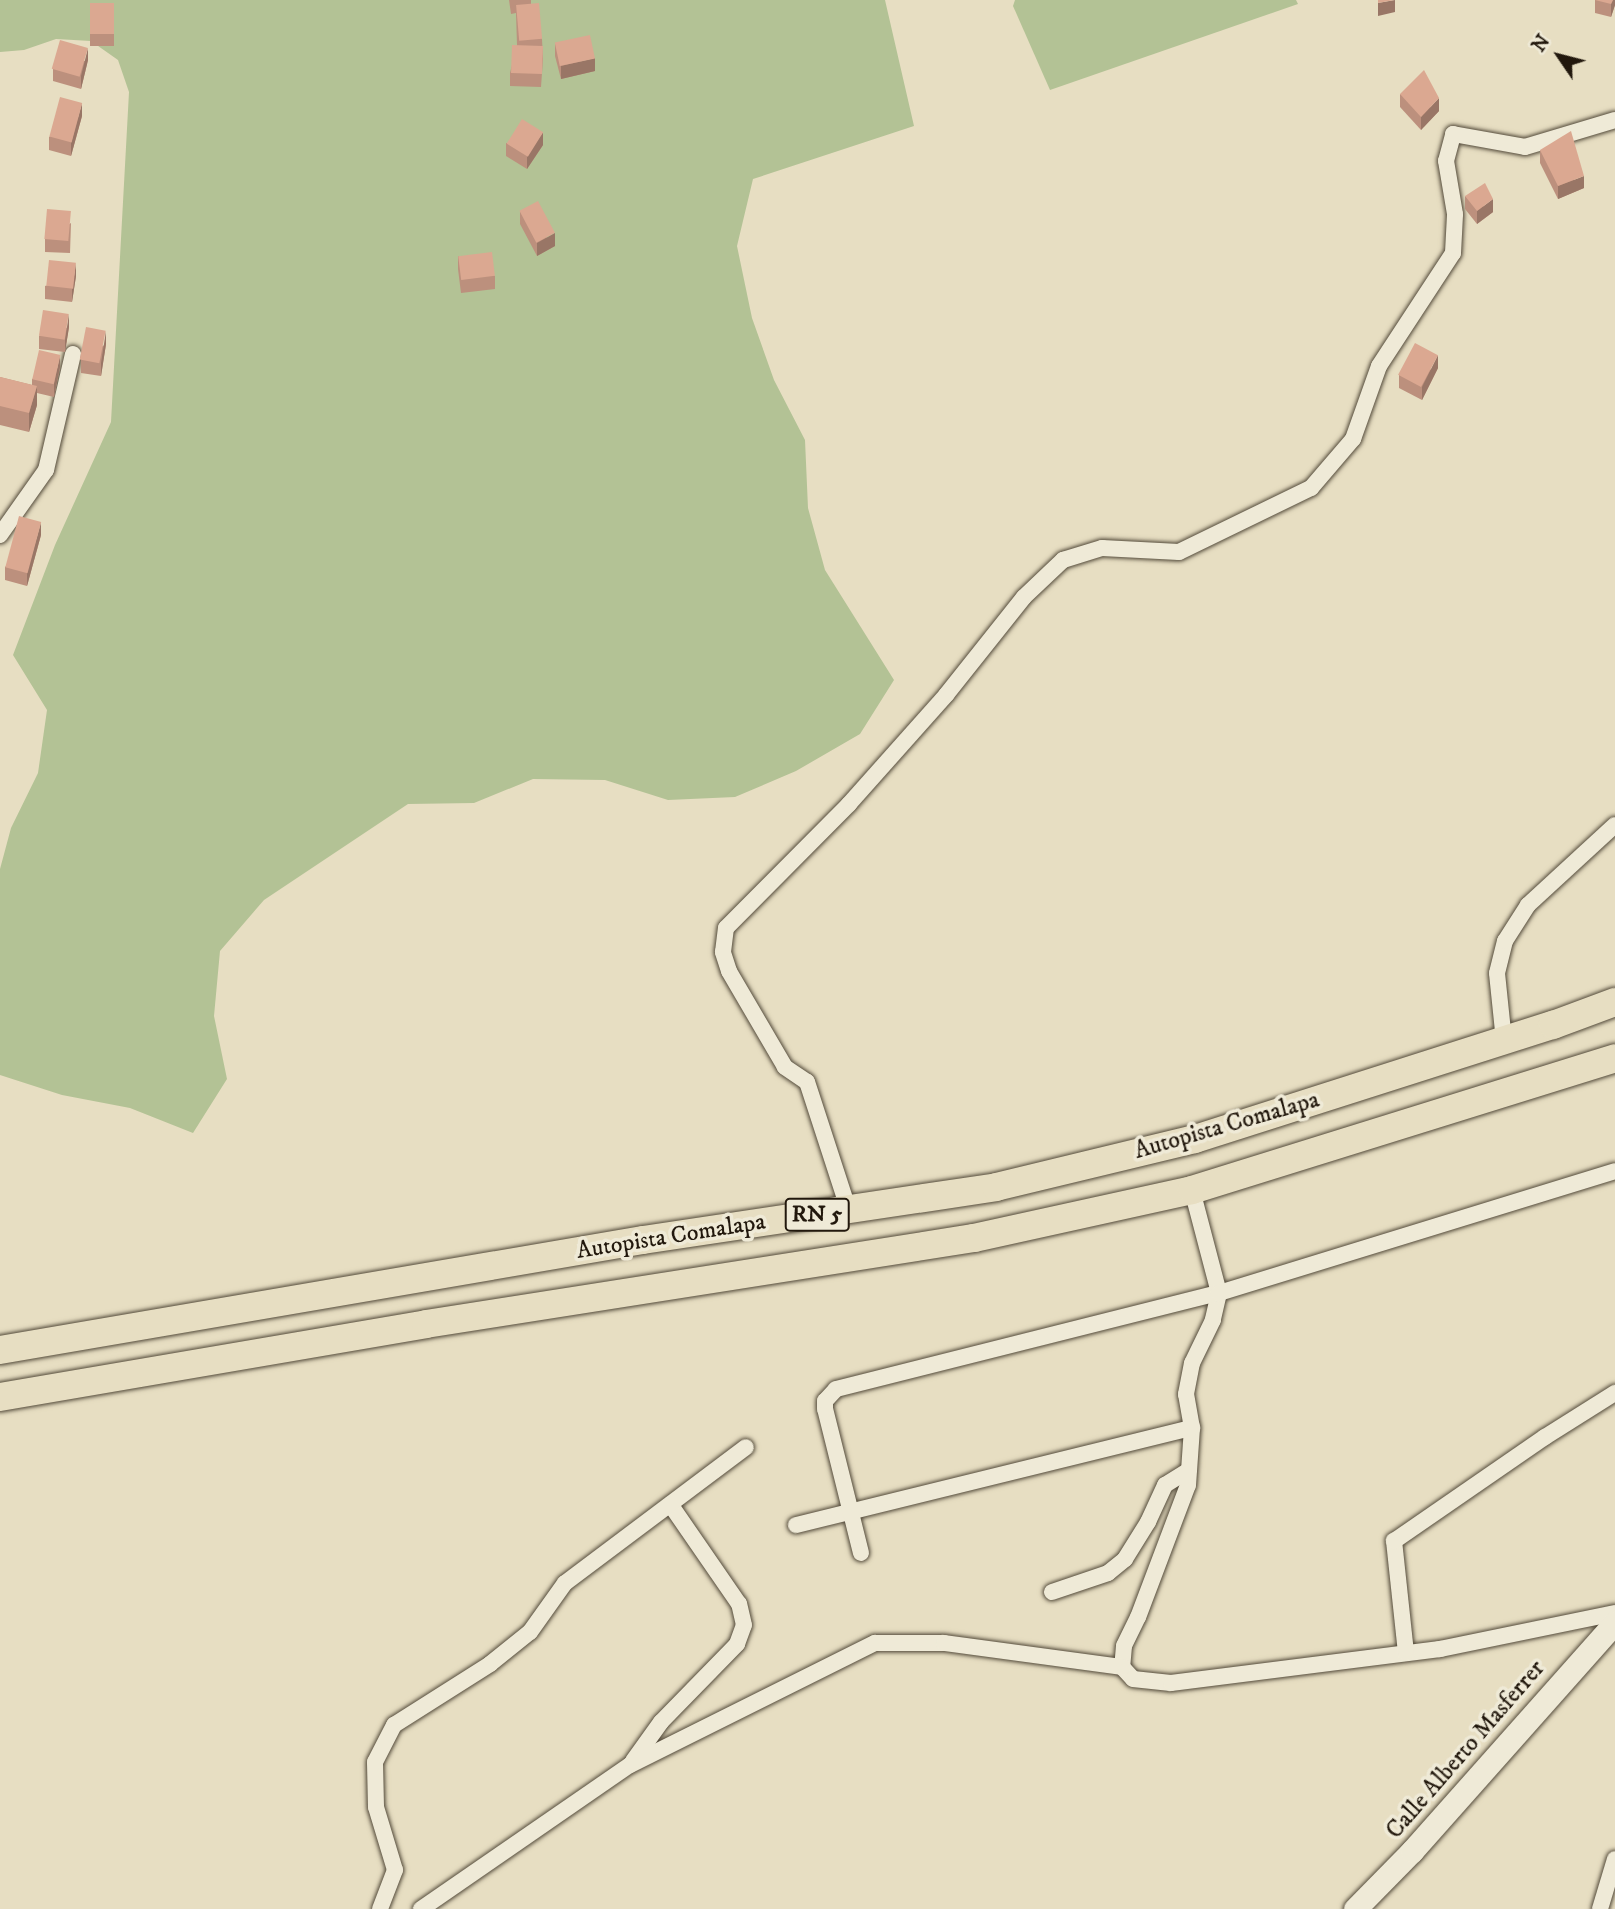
<!DOCTYPE html>
<html>
<head>
<meta charset="utf-8">
<style>
  body { margin:0 }
  #map { position:relative; width:1615px; height:1909px; overflow:hidden; background:#e7dec2; font-family:"IM FELL DW Pica",serif }
  div>[style] { position:absolute }
  .green>* { inset:0; background:#b3c295 }
  .roads { filter:drop-shadow(0 0 2px #534a3a) drop-shadow(0 0 2px #534a3a) }
  .minor>* { height:16px; margin:-8px; padding:0 8px; transform-origin:8px; border-radius:8px; background:#efead7 }
  .secondary>* { height:23px; margin:-11.5px; padding:0 11.5px; transform-origin:11.5px; border-radius:11.5px; background:#efead7 }
  .trunk>* { height:28px; margin:-14px; padding:0 14px; transform-origin:14px; border-radius:14px; background:#e7dec2 }
  .wall>* { inset:0; background:#bc907d; transform-origin:0 0 }
  .shaded-wall>* { inset:0; background:#997666 }
  .building>* { inset:0; background:#dba891; transform-origin:0 0 }
  span { translate:-50% -50%; white-space:nowrap; text-align:center; line-height:1.15; -webkit-text-stroke:7px #efead7; paint-order:stroke }
  .shield-label span { padding:2px 5px; background:#efead7; border:2px solid; border-radius:5px; -webkit-text-stroke-width:0 }
  .shield-label { font-size:23px; color:#22180d; font-weight:700 }
  .street-label { font-size:24px; color:#22180d }
  .north { position:absolute; left:1524px; top:21px; width:70px; height:70px; -webkit-text-stroke:5px #efead7; paint-order:stroke; rotate:305deg; font-size:19px; font-weight:700; line-height:28px; text-align:center; color:#22180d }
  .north::after { content:''; display:block; margin:auto; width:24px; height:32px; background:#22180d; clip-path:polygon(50% 0,100% 100%,50% 72%,0 100%) }
</style>
</head>
<body>
<div id="map">
  <div class="green">
    <i style="clip-path:polygon(0 0,885px 0,914px 126px,753px 179px,737px 246px,752px 318px,774px 380px,805px 440px,808px 508px,825px 570px,894px 680px,860px 734px,796px 771px,735px 797px,668px 800px,605px 780px,533px 779px,474px 803px,408px 804px,264px 900px,220px 951px,214px 1016px,227px 1079px,193px 1133px,130px 1108px,62px 1095px,0 1075px,0 869px,11px 828px,38px 773px,47px 710px,13px 655px,55px 545px,111px 422px,129px 92px,118px 60px,91px 41px,56px 39px,24px 50px,0 52px)"></i>
    <i style="clip-path:polygon(1015px 0,1296px 0,1298px 4px,1050px 90px,1013px 6px)"></i>
  </div>
  <div class="roads">
    <div class="minor">
      <i style="left:0;top:535px;width:80px;rotate:-54.7deg"></i>
      <i style="left:46px;top:470px;width:119px;rotate:-76.9deg"></i>
      <i style="left:1504px;top:1041px;width:68px;rotate:-95.9deg"></i>
      <i style="left:1497px;top:973px;width:33px;rotate:-76deg"></i>
      <i style="left:1505px;top:941px;width:43px;rotate:-57.4deg"></i>
      <i style="left:1528px;top:905px;width:118px;rotate:-42.6deg"></i>
      <i style="left:1192px;top:1190px;width:106px;rotate:75.3deg"></i>
      <i style="left:1219px;top:1293px;width:28px;rotate:103deg"></i>
      <i style="left:1213px;top:1320px;width:48px;rotate:116deg"></i>
      <i style="left:1192px;top:1363px;width:32px;rotate:101deg"></i>
      <i style="left:1186px;top:1394px;width:35px;rotate:80deg"></i>
      <i style="left:1192px;top:1428px;width:57px;rotate:94deg"></i>
      <i style="left:1188px;top:1485px;width:141px;rotate:110.7deg"></i>
      <i style="left:1138px;top:1617px;width:32px;rotate:116deg"></i>
      <i style="left:1124px;top:1646px;width:21px;rotate:95deg"></i>
      <i style="left:1122px;top:1667px;width:16px;rotate:47deg"></i>
      <i style="left:1133px;top:1679px;width:38px;rotate:6deg"></i>
      <i style="left:1171px;top:1683px;width:271px;rotate:-7.2deg"></i>
      <i style="left:1440px;top:1649px;width:179px;rotate:-11.6deg"></i>
      <i style="left:849px;top:1211px;width:136px;rotate:-108deg"></i>
      <i style="left:807px;top:1082px;width:27px;rotate:-146deg"></i>
      <i style="left:785px;top:1067px;width:111px;rotate:-120.3deg"></i>
      <i style="left:729px;top:971px;width:20px;rotate:-108deg"></i>
      <i style="left:723px;top:952px;width:24px;rotate:-83deg"></i>
      <i style="left:726px;top:928px;width:175px;rotate:-45.2deg"></i>
      <i style="left:849px;top:804px;width:146px;rotate:-48.3deg"></i>
      <i style="left:946px;top:695px;width:125px;rotate:-51.5deg"></i>
      <i style="left:1024px;top:597px;width:54px;rotate:-43.5deg"></i>
      <i style="left:1063px;top:560px;width:41px;rotate:-17.1deg"></i>
      <i style="left:1102px;top:548px;width:77px;rotate:3deg"></i>
      <i style="left:1179px;top:552px;width:147px;rotate:-25.9deg"></i>
      <i style="left:1311px;top:488px;width:65px;rotate:-49.4deg"></i>
      <i style="left:1353px;top:439px;width:77px;rotate:-70.4deg"></i>
      <i style="left:1379px;top:366px;width:135px;rotate:-56.8deg"></i>
      <i style="left:1453px;top:253px;width:39px;rotate:-87deg"></i>
      <i style="left:1455px;top:214px;width:54px;rotate:-99.6deg"></i>
      <i style="left:1446px;top:161px;width:28px;rotate:-75deg"></i>
      <i style="left:1453px;top:134px;width:73px;rotate:10.2deg"></i>
      <i style="left:1525px;top:147px;width:94px;rotate:-16.7deg"></i>
      <i style="left:796px;top:1525px;width:408px;rotate:-13.8deg"></i>
      <i style="left:861px;top:1553px;width:148px;rotate:-104deg"></i>
      <i style="left:825px;top:1409px;width:8px;rotate:-90deg"></i>
      <i style="left:825px;top:1401px;width:16px;rotate:-47deg"></i>
      <i style="left:836px;top:1389px;width:395px;rotate:-14.1deg"></i>
      <i style="left:1219px;top:1293px;width:414px;rotate:-17.1deg"></i>
      <i style="left:1052px;top:1592px;width:59px;rotate:-18.7deg"></i>
      <i style="left:1108px;top:1573px;width:22px;rotate:-39deg"></i>
      <i style="left:1125px;top:1559px;width:44px;rotate:-58.1deg"></i>
      <i style="left:1148px;top:1522px;width:41px;rotate:-65.3deg"></i>
      <i style="left:1165px;top:1485px;width:28px;rotate:-32deg"></i>
      <i style="left:1406px;top:1653px;width:113px;rotate:-96.1deg"></i>
      <i style="left:1394px;top:1541px;width:183px;rotate:-34.6deg"></i>
      <i style="left:1545px;top:1437px;width:83px;rotate:-32.2deg"></i>
      <i style="left:633px;top:1761px;width:48px;rotate:-54.3deg"></i>
      <i style="left:661px;top:1722px;width:109px;rotate:-45.7deg"></i>
      <i style="left:737px;top:1644px;width:20px;rotate:-70deg"></i>
      <i style="left:744px;top:1625px;width:22px;rotate:-103deg"></i>
      <i style="left:739px;top:1604px;width:121px;rotate:-124.6deg"></i>
      <i style="left:380px;top:1909px;width:42px;rotate:-69deg"></i>
      <i style="left:395px;top:1870px;width:66px;rotate:-106.8deg"></i>
      <i style="left:376px;top:1807px;width:45px;rotate:-91.3deg"></i>
      <i style="left:375px;top:1762px;width:42px;rotate:-62.8deg"></i>
      <i style="left:394px;top:1725px;width:114px;rotate:-32.4deg"></i>
      <i style="left:490px;top:1664px;width:51px;rotate:-38.7deg"></i>
      <i style="left:530px;top:1632px;width:60px;rotate:-54.5deg"></i>
      <i style="left:565px;top:1583px;width:226px;rotate:-36.9deg"></i>
      <i style="left:421px;top:1909px;width:254px;rotate:-34.6deg"></i>
      <i style="left:630px;top:1765px;width:274px;rotate:-26.5deg"></i>
      <i style="left:875px;top:1643px;width:69px"></i>
      <i style="left:944px;top:1643px;width:180px;rotate:7.7deg"></i>
      <i style="left:1600px;top:1909px;width:52px;rotate:-73.3deg"></i>
    </div>
    <div class="secondary">
      <i style="left:1355px;top:1909px;width:81px;rotate:-45.5deg"></i>
      <i style="left:1412px;top:1851px;width:306px;rotate:-48.4deg"></i>
    </div>
    <div class="trunk">
      <i style="left:0;top:1350px;width:652px;rotate:-9.71deg"></i>
      <i style="left:643px;top:1240px;width:357px;rotate:-8.5deg"></i>
      <i style="left:996px;top:1187px;width:205px;rotate:-13.6deg"></i>
      <i style="left:1195px;top:1139px;width:376px;rotate:-17.7deg"></i>
      <i style="left:1553px;top:1025px;width:66px;rotate:-20.4deg"></i>
      <i style="left:0;top:1397px;width:432px;rotate:-9.7deg"></i>
      <i style="left:426px;top:1324px;width:555px;rotate:-8.92deg"></i>
      <i style="left:974px;top:1238px;width:223px;rotate:-12.4deg"></i>
      <i style="left:1192px;top:1190px;width:443px;rotate:-17.3deg"></i>
    </div>
  </div>
  <div class="wall">
    <i style="clip-path:polygon(509px 0,531px 0,531px 4px,542px 39px,543px 59px,541px 87px,510px 86px,510px 73px,517px 45px,516px 13px,511px 14px)"></i>
    <i style="clip-path:polygon(1595px 0,1615px 0,1615px 5px,1611px 17px,1595px 13px)"></i>
    <i style="left:90px;top:3px;width:24px;height:43px"></i>
    <i style="clip-path:polygon(555px 44px,595px 71px,561px 79px,555px 56px)"></i>
    <i style="clip-path:polygon(88px 60px,81px 89px,53px 81px,53px 69px)"></i>
    <i style="clip-path:polygon(1400px 94px,1439px 111px,1421px 130px,1400px 107px)"></i>
    <i style="clip-path:polygon(82px 116px,71px 156px,49px 150px,49px 137px)"></i>
    <i style="clip-path:polygon(506px 143px,543px 145px,527px 169px,506px 156px)"></i>
    <i style="clip-path:polygon(1540px 150px,1584px 188px,1558px 199px,1540px 163px)"></i>
    <i style="clip-path:polygon(1465px 196px,1493px 212px,1477px 224px,1465px 209px)"></i>
    <i style="clip-path:polygon(520px 211px,555px 246px,537px 256px,520px 224px)"></i>
    <i style="clip-path:polygon(71px 223px,70px 253px,45px 252px,45px 239px)"></i>
    <i style="clip-path:polygon(458px 256px,495px 276px,495px 289px,461px 293px,458px 269px)"></i>
    <i style="clip-path:polygon(76px 276px,72px 302px,45px 299px,45px 286px)"></i>
    <i style="clip-path:polygon(69px 327px,65px 352px,39px 349px,39px 336px)"></i>
    <i style="clip-path:polygon(106px 344px,101px 376px,81px 373px,81px 360px)"></i>
    <i style="clip-path:polygon(60px 367px,54px 397px,37px 393px,37px 405px,29px 432px,0 425px,0 377px,32px 385px,32px 379px)"></i>
    <i style="clip-path:polygon(1438px 368px,1422px 400px,1399px 388px,1399px 375px)"></i>
    <i style="clip-path:polygon(41px 535px,27px 586px,5px 580px,5px 567px)"></i>
  </div>
  <div class="shaded-wall">
    <i style="clip-path:polygon(1395px 0,1395px 12px,1378px 16px,1378px 3px)"></i>
    <i style="clip-path:polygon(1613px 0,1615px 0,1615px 5px,1611px 17px,1611px 4px)"></i>
    <i style="clip-path:polygon(88px 48px,88px 60px,81px 89px,81px 76px)"></i>
    <i style="clip-path:polygon(595px 58px,595px 71px,561px 79px,561px 66px)"></i>
    <i style="clip-path:polygon(1439px 98px,1439px 111px,1421px 130px,1421px 117px)"></i>
    <i style="clip-path:polygon(82px 103px,82px 116px,71px 156px,71px 143px)"></i>
    <i style="clip-path:polygon(543px 132px,543px 145px,527px 169px,527px 156px)"></i>
    <i style="clip-path:polygon(1584px 176px,1584px 188px,1558px 199px,1558px 186px)"></i>
    <i style="clip-path:polygon(1493px 199px,1493px 212px,1477px 224px,1477px 211px)"></i>
    <i style="clip-path:polygon(555px 233px,555px 246px,537px 256px,537px 243px)"></i>
    <i style="clip-path:polygon(76px 263px,76px 276px,72px 302px,72px 290px)"></i>
    <i style="clip-path:polygon(69px 314px,69px 327px,65px 352px,65px 340px)"></i>
    <i style="clip-path:polygon(106px 331px,106px 344px,101px 376px,101px 363px)"></i>
    <i style="clip-path:polygon(60px 355px,60px 367px,54px 397px,54px 384px)"></i>
    <i style="clip-path:polygon(1438px 355px,1438px 368px,1422px 400px,1422px 387px)"></i>
    <i style="clip-path:polygon(37px 386px,37px 405px,29px 432px,29px 413px)"></i>
    <i style="clip-path:polygon(41px 522px,41px 535px,27px 586px,27px 573px)"></i>
  </div>
  <div class="building">
    <i style="clip-path:polygon(1378px 0,1394px 0,1378px 3px)"></i>
    <i style="clip-path:polygon(1595px 0,1613px 0,1611px 4px)"></i>
    <i style="left:90px;top:3px;width:24px;height:31px"></i>
    <i style="left:539px;top:3px;width:36px;height:23px;rotate:85deg"></i>
    <i style="left:590px;top:35px;width:24px;height:36px;rotate:78deg"></i>
    <i style="left:60px;top:40px;width:29px;height:30px;rotate:16deg"></i>
    <i style="left:512px;top:45px;width:31px;height:28px;rotate:2deg"></i>
    <i style="clip-path:polygon(1424px 70px,1439px 98px,1421px 117px,1400px 94px)"></i>
    <i style="left:60px;top:97px;width:23px;height:41px;rotate:15deg"></i>
    <i style="left:522px;top:119px;width:25px;height:29px;rotate:32deg"></i>
    <i style="clip-path:polygon(1571px 131px,1584px 176px,1558px 186px,1540px 150px)"></i>
    <i style="clip-path:polygon(1485px 183px,1493px 199px,1477px 211px,1465px 196px)"></i>
    <i style="left:538px;top:201px;width:36px;height:21px;rotate:62deg"></i>
    <i style="left:47px;top:209px;width:24px;height:30px;rotate:5deg"></i>
    <i style="left:492px;top:252px;width:24px;height:34px;rotate:83deg"></i>
    <i style="left:49px;top:260px;width:27px;height:26px;rotate:6deg"></i>
    <i style="left:43px;top:310px;width:26px;height:26px;rotate:9deg"></i>
    <i style="left:86px;top:327px;width:20px;height:33px;rotate:11deg"></i>
    <i style="left:1415px;top:343px;width:26px;height:36px;rotate:28deg"></i>
    <i style="left:39px;top:350px;width:22px;height:30px;rotate:13deg"></i>
    <i style="clip-path:polygon(0 377px,37px 386px,29px 413px,0 406px)"></i>
    <i style="left:19px;top:516px;width:23px;height:53px;rotate:15deg"></i>
  </div>
  <div class="shield-label">
    <span style="left:817px;top:1215px">RN 5</span>
  </div>
  <div class="street-label">
    <span style="left:1227px;top:1126px;rotate:-16deg">Autopista Comalapa</span>
    <span style="left:671px;top:1237px;rotate:-9deg">Autopista Comalapa</span>
    <span style="left:1466px;top:1750px;rotate:-49deg">Calle Alberto Masferrer</span>
  </div>
  <div class="north">N</div>
</div>
</body>
</html>
